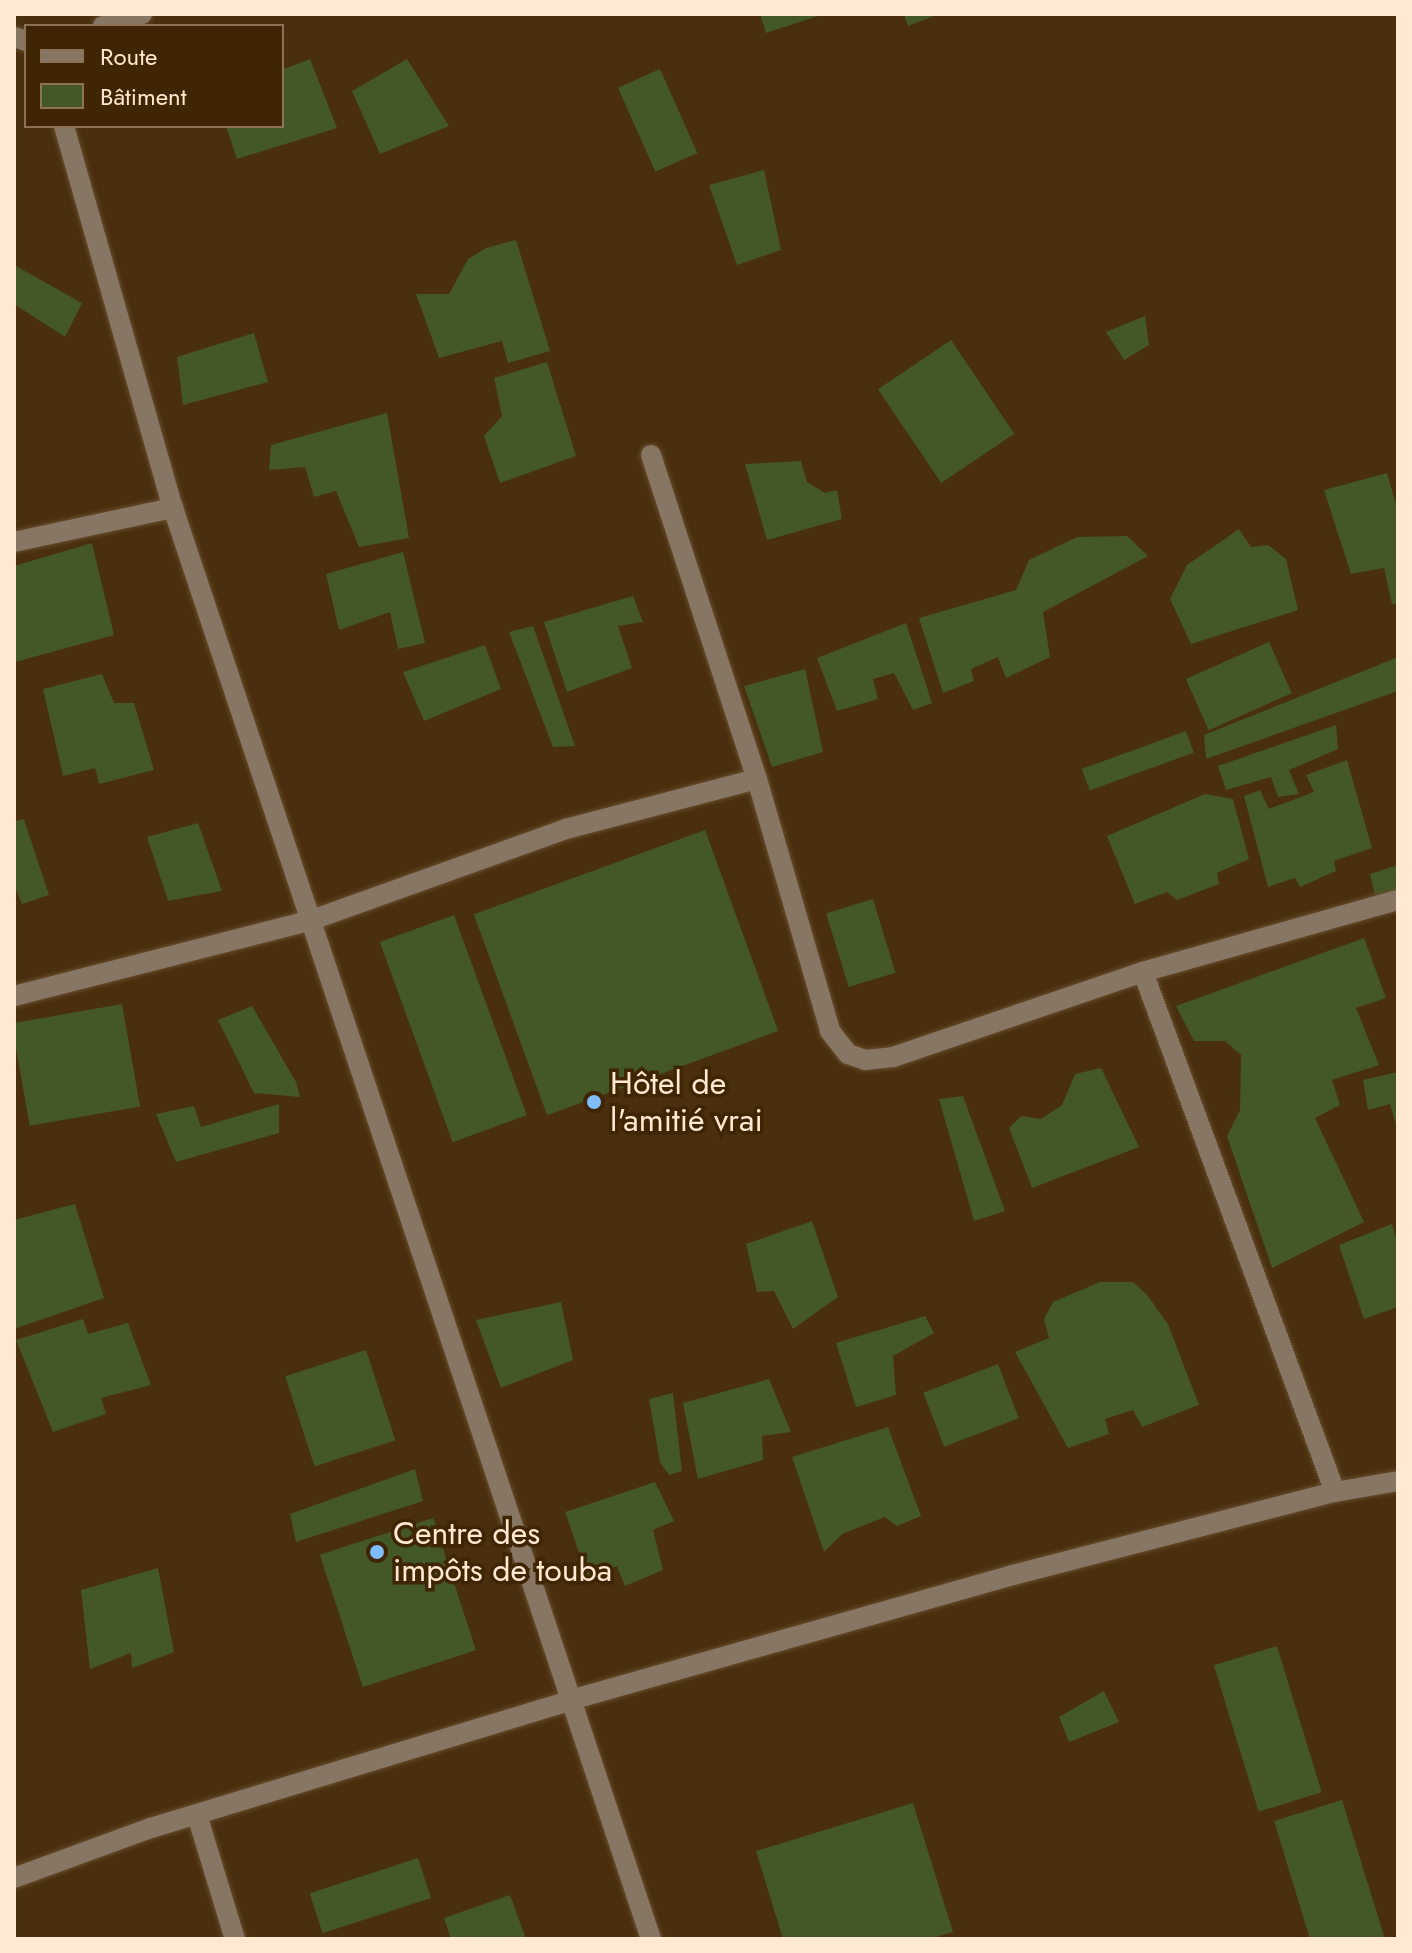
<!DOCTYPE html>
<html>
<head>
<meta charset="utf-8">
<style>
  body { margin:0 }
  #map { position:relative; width:1412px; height:1953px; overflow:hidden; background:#4a2f0e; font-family:Jost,sans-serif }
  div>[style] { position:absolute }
  .building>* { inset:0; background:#435727; transform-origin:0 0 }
  .roads { filter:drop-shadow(0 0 2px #674d2d) drop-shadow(0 0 2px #674d2d) }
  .minor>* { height:20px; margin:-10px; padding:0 10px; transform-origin:10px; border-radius:10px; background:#887664 }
  .dots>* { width:22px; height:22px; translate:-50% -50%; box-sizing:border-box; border:4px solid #3f2503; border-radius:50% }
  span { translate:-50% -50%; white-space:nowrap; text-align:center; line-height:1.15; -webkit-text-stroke:7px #3f2503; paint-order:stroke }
  .poi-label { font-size:32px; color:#ffe9d2 }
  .left { translate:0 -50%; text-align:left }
  .frame { position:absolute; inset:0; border:16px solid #ffe9d2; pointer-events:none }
  .legend { position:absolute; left:24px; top:24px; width:260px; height:104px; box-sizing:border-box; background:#3f2503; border:2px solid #8c7356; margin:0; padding:10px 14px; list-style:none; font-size:24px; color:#ffe9d2 }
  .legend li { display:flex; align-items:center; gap:16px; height:40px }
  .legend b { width:40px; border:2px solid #8c7356 }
</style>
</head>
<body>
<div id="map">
  <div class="building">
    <i style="clip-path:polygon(760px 14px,821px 14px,821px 15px,766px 33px)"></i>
    <i style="clip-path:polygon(904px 14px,939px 14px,908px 26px)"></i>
    <i style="clip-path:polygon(310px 59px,337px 128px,237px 159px,226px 126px,282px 126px,282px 70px)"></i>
    <i style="clip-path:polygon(407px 59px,449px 126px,380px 154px,352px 91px)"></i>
    <i style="left:660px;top:69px;width:92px;height:46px;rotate:66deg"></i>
    <i style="clip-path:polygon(764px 170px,781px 250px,737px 265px,709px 185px)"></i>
    <i style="clip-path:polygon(516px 240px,550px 351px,508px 363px,502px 341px,439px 358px,416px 294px,449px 294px,468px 259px,486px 248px)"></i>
    <i style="clip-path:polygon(14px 265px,82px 303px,65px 337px,14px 304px)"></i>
    <i style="clip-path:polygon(1145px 316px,1149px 345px,1124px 360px,1106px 332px)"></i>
    <i style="clip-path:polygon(254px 333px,268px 382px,183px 405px,177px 357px)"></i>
    <i style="left:951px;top:340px;width:113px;height:88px;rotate:56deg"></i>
    <i style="clip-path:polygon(547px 362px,576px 456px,500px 483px,484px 436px,502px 416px,494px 378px)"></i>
    <i style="clip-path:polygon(387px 413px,409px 538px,359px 547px,336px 491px,314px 497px,305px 467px,269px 470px,271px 445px)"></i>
    <i style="clip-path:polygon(801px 461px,807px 482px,825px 493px,837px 490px,842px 519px,767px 540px,745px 464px)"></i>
    <i style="clip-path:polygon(1387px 473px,1398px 511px,1398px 604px,1392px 604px,1384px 568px,1351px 574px,1324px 490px)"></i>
    <i style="clip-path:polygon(1239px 529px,1251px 547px,1268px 545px,1286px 559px,1298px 610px,1191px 644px,1170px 599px,1187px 565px)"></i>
    <i style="clip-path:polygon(1127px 536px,1148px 556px,1043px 612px,1050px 657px,1006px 678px,998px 657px,971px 669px,974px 681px,943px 693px,919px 618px,1016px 590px,1029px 560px,1077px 537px)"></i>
    <i style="clip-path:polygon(92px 543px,114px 635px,15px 662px,14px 566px)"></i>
    <i style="clip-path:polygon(403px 552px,425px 643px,398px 649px,390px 612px,339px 630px,326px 574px)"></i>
    <i style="clip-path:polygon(633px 596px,643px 622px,618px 626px,632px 668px,567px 692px,544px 622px)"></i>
    <i style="clip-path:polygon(906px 623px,932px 703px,913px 710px,894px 673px,873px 679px,878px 699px,837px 711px,817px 658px)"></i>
    <i style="clip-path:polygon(533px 626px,575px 746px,553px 747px,509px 632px)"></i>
    <i style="left:1269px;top:642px;width:56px;height:91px;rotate:66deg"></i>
    <i style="clip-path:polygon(485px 645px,501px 689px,424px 721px,403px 672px)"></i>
    <i style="clip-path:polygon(1398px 657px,1398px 691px,1206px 759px,1204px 735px)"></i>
    <i style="clip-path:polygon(805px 669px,823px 752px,772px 767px,744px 686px)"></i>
    <i style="clip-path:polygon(102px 674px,114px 703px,134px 703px,154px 770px,99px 784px,95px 768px,63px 776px,43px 689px)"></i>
    <i style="clip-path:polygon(1336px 725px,1338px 749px,1289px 770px,1299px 794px,1278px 797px,1271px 777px,1226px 790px,1218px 766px)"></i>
    <i style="left:1186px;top:731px;width:23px;height:111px;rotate:70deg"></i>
    <i style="clip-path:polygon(1347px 760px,1372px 848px,1334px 861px,1336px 871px,1300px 887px,1295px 878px,1268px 887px,1244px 796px,1260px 790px,1269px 809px,1314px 792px,1306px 775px)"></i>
    <i style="clip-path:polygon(1205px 794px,1233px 799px,1249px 859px,1217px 873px,1219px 884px,1177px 900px,1167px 892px,1135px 904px,1107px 836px)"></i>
    <i style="clip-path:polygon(24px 819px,49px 895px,22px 904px,14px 885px,14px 821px)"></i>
    <i style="clip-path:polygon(198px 823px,222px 891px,168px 901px,147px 837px)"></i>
    <i style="left:705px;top:830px;width:214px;height:246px;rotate:70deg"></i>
    <i style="clip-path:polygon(1398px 865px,1398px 894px,1376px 901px,1370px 874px)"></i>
    <i style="left:873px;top:899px;width:77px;height:49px;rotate:73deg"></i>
    <i style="left:454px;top:915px;width:213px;height:79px;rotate:70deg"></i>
    <i style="clip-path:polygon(1364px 938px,1386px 998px,1356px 1008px,1379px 1065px,1332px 1080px,1340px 1105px,1315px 1118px,1364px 1222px,1272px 1268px,1227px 1136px,1240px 1110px,1241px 1055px,1225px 1041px,1194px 1041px,1176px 1006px)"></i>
    <i style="left:122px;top:1004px;width:104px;height:112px;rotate:80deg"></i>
    <i style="clip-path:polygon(252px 1006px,296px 1082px,300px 1097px,254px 1093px,218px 1020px)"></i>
    <i style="clip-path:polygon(1101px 1068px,1139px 1147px,1032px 1188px,1009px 1128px,1021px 1116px,1041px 1119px,1062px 1105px,1075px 1074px)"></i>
    <i style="clip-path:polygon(1398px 1072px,1398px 1128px,1397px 1128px,1390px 1104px,1368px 1110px,1363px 1080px)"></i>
    <i style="clip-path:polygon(963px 1096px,1005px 1211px,974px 1221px,939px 1099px)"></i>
    <i style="clip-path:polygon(279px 1104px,279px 1133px,176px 1162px,156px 1114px,194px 1106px,201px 1127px)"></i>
    <i style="clip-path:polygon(75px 1204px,104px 1298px,14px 1329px,14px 1220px)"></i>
    <i style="clip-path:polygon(812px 1221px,838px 1297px,793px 1329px,774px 1291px,757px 1292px,746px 1244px)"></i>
    <i style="clip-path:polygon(1392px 1224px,1398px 1246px,1398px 1307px,1364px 1319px,1339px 1245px)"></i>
    <i style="clip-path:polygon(1100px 1282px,1133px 1282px,1147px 1295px,1168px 1324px,1199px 1405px,1142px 1427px,1133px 1410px,1105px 1419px,1109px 1434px,1068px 1448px,1015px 1352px,1049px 1338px,1044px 1319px,1053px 1302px)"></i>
    <i style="clip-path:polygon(561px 1302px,573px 1360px,501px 1388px,476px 1320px)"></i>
    <i style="clip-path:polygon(925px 1316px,934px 1333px,893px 1356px,896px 1395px,856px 1407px,836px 1343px)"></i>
    <i style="clip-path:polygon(83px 1319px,88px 1334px,128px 1323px,151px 1385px,101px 1398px,106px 1414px,53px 1432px,16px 1340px)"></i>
    <i style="left:366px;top:1350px;width:95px;height:85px;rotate:72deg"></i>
    <i style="left:998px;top:1364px;width:58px;height:80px;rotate:69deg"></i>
    <i style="clip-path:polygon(769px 1379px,791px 1432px,762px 1436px,763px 1460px,698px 1479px,683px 1403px)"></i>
    <i style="clip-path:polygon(673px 1393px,682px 1471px,669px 1475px,660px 1462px,649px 1399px)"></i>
    <i style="clip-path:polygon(888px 1427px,921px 1516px,897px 1526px,885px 1517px,842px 1534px,824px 1552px,792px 1457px)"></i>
    <i style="clip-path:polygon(415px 1469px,423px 1501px,296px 1542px,290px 1514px)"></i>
    <i style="clip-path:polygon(655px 1482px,674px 1521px,653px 1530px,663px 1570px,625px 1586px,617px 1566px,588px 1578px,565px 1512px)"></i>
    <i style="left:433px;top:1518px;width:139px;height:119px;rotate:72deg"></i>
    <i style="clip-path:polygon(158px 1568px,174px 1652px,132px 1668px,131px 1653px,90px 1669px,81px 1590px)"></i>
    <i style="left:1277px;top:1646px;width:153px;height:66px;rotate:73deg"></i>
    <i style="clip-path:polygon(1104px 1691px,1119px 1722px,1069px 1742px,1059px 1717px)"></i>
    <i style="clip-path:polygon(1342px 1800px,1385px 1939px,1310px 1939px,1274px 1821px)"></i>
    <i style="clip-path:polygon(913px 1803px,953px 1932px,929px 1939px,783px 1939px,756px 1851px)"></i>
    <i style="left:418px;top:1858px;width:42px;height:114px;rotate:72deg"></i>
    <i style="clip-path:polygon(510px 1895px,526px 1939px,451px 1939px,444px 1918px)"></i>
  </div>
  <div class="roads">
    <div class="minor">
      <i style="left:103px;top:26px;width:41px;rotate:-17.1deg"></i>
      <i style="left:14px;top:37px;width:13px;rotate:18deg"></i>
      <i style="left:64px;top:126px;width:397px;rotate:74.1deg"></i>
      <i style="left:173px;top:508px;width:1509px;rotate:71.53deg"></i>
      <i style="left:651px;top:455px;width:341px;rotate:71.9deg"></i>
      <i style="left:14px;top:542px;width:163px;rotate:-12.1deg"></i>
      <i style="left:1143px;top:972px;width:265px;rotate:-15.8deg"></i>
      <i style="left:14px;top:996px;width:304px;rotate:-14.3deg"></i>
      <i style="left:309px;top:921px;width:273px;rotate:-19.7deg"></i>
      <i style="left:566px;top:829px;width:197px;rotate:-14.7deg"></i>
      <i style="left:757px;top:779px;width:262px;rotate:73.8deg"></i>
      <i style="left:830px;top:1031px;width:29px;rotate:52deg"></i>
      <i style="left:848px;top:1054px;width:18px;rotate:19deg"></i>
      <i style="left:865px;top:1060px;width:28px;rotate:-6deg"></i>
      <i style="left:893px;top:1057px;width:264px;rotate:-18.8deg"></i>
      <i style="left:1143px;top:972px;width:554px;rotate:69.73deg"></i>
      <i style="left:197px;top:1815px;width:130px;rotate:73deg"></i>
      <i style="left:14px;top:1878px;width:146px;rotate:-20.1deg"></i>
      <i style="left:151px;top:1828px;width:439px;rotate:-16.9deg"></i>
      <i style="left:571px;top:1700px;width:459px;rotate:-15.8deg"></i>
      <i style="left:1013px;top:1575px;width:333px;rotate:-14.5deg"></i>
      <i style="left:1335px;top:1492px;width:64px;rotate:-9.9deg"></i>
    </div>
  </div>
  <div class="dots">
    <i style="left:594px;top:1102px;background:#7ebdf9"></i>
    <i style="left:377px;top:1552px;background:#7ebdf9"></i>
  </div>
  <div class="poi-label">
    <span class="left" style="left:610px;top:1102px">Hôtel de<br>l'amitié vrai</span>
    <span class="left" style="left:393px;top:1552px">Centre des<br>impôts de touba</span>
  </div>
  <div class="frame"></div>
  <ul class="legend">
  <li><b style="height:10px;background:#887664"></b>Route</li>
  <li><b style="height:22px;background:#435727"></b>Bâtiment</li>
  </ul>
</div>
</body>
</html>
